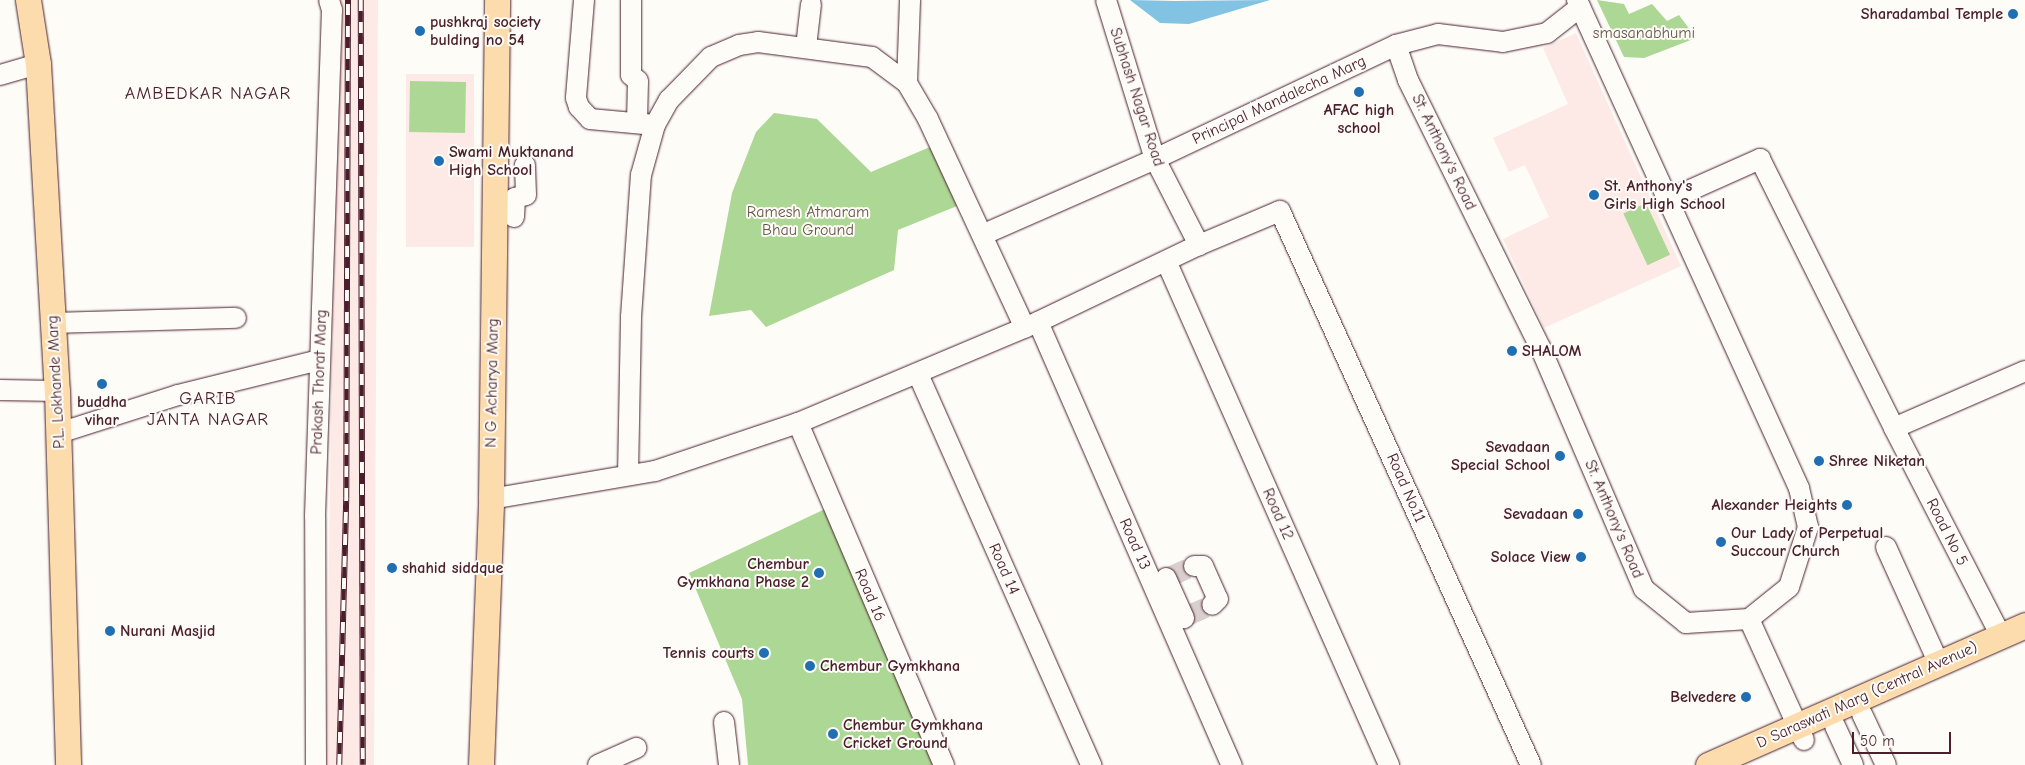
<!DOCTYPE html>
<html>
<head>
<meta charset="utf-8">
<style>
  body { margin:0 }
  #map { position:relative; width:2025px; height:765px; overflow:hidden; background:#fdfcf7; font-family:"Comic Neue",sans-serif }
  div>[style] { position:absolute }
  .built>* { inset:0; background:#fdeae6; transform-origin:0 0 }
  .green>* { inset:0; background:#add795; transform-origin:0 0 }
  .water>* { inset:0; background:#82c2e2 }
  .minor-tunnel>* { height:20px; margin-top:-10px; transform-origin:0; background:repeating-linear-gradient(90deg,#d9d0ce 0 20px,transparent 0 30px) }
  .roads { filter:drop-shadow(0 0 1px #4a1f2b) drop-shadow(0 0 1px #4a1f2b) }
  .minor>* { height:20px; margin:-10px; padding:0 10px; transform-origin:10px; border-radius:10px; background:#fdfcf7 }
  .major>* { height:25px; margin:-12.5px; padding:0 12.5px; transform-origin:12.5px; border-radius:12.5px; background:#fcdcac }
  .rail>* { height:5.5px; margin-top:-2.75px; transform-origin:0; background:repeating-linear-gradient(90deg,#fdfcf7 0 11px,#4a1f2b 0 22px); box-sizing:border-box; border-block:1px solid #4a1f2b }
  .dots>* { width:14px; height:14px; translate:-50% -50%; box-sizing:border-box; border:2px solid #fdfcf7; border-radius:50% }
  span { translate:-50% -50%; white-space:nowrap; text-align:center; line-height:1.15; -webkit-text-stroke:4px #fdfcf7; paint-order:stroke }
  .poi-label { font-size:16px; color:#4a1f2b; font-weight:700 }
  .right { translate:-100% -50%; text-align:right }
  .left { translate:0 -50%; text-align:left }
  .park-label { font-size:16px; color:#68564b }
  .street-label { font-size:16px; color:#4a1f2b }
  .neighbourhood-label { font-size:18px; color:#4a1f2b; letter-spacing:1px }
  .scale { position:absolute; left:1852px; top:732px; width:99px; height:22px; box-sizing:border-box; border:2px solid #4a1f2b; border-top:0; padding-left:6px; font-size:15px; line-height:18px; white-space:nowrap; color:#4a1f2b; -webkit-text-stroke:4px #fdfcf7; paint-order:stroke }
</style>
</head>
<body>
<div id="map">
  <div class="built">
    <i style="clip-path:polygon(337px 0,378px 0,374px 765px,326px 765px)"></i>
    <i style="clip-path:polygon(1576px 33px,1681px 266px,1544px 328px,1503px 239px,1549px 217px,1525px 165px,1509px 172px,1493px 138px,1568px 104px,1543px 48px)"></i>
    <i style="left:406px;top:74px;width:68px;height:173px"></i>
  </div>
  <div class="green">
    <i style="clip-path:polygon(1597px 0,1624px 4px,1629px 14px,1652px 4px,1667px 21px,1679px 15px,1696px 38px,1644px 58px,1624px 57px)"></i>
    <i style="left:410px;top:81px;width:56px;height:51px;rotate:1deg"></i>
    <i style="clip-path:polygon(774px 113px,817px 119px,871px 172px,930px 147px,957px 206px,898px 230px,894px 270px,766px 327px,751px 310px,709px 316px,732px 193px,756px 132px)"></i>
    <i style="left:1646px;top:203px;width:57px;height:25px;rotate:65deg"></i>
    <i style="clip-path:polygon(825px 509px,935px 765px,748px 765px,742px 699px,689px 573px)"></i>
  </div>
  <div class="water">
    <i style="clip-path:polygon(1130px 0,1175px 1px,1270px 0,1189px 24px,1160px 23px)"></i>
  </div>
  <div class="minor-tunnel">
    <i style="left:1169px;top:577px;width:27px;rotate:-24deg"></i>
    <i style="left:1187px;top:616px;width:27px;rotate:-24deg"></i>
  </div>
  <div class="roads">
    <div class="minor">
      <i style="left:584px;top:0;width:98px;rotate:94.7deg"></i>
      <i style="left:576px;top:98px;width:9px;rotate:72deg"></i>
      <i style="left:579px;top:107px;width:16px;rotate:47deg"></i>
      <i style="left:590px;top:119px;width:65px;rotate:5.3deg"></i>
      <i style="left:631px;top:0;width:75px;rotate:90deg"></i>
      <i style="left:631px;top:75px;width:9px;rotate:41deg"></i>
      <i style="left:638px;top:81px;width:42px;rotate:91.4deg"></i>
      <i style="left:1106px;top:0;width:166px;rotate:72.9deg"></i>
      <i style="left:1155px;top:159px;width:97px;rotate:62.9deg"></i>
      <i style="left:1396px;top:45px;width:37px;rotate:71deg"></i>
      <i style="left:1408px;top:80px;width:300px;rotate:63.7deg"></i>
      <i style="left:1541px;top:349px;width:261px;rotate:66.8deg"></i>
      <i style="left:1644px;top:589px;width:54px;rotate:39deg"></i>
      <i style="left:1686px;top:623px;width:63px;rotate:-3.6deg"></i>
      <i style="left:1749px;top:619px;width:51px;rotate:-38.7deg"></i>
      <i style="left:1789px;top:587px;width:63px;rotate:-72.4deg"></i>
      <i style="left:1808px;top:527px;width:40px;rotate:-103deg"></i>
      <i style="left:1799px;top:488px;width:536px;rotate:-114.46deg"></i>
      <i style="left:806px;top:47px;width:43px;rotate:-83.4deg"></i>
      <i style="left:0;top:75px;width:40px;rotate:-16deg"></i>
      <i style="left:907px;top:83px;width:83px;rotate:-87.9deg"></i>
      <i style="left:1668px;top:200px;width:101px;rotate:-24deg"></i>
      <i style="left:1760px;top:159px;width:301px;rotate:63.5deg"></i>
      <i style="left:1894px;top:428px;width:143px;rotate:-23.5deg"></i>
      <i style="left:514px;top:217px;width:19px;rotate:-87deg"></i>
      <i style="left:515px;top:198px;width:11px;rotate:-15deg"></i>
      <i style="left:526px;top:195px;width:30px;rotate:-92deg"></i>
      <i style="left:982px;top:235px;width:189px;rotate:-23.7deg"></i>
      <i style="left:1155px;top:159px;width:267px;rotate:-25.3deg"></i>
      <i style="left:1396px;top:45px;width:43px;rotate:-14.7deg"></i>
      <i style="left:1438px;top:34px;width:65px;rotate:7deg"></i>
      <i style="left:1503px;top:42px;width:45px;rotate:-11.6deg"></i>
      <i style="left:1547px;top:33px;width:42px;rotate:-38.2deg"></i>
      <i style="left:1167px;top:263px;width:549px;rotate:66.14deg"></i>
      <i style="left:1038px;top:322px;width:484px;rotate:66.4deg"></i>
      <i style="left:53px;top:323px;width:183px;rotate:-1.6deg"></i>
      <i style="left:918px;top:374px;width:428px;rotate:66.1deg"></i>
      <i style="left:0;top:390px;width:57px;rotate:1deg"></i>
      <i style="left:798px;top:423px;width:372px;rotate:66.9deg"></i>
      <i style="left:1894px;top:428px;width:234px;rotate:62.8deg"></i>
      <i style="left:59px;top:433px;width:125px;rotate:-17.7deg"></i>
      <i style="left:178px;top:395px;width:145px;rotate:-13.9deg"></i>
      <i style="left:628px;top:475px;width:158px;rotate:-88.9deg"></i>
      <i style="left:631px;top:317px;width:142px;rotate:-86deg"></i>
      <i style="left:641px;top:175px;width:52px;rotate:-74.4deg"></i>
      <i style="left:655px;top:125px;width:29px;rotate:-61deg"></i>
      <i style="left:669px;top:100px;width:60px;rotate:-45.7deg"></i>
      <i style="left:711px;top:57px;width:30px;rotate:-23deg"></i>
      <i style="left:739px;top:45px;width:19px;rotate:-9deg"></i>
      <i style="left:758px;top:42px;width:115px;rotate:7.5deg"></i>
      <i style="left:872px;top:57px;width:44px;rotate:36.6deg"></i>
      <i style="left:907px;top:83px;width:42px;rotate:59.7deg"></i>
      <i style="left:928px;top:119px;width:230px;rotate:65.1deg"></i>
      <i style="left:491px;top:499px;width:166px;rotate:-9.7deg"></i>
      <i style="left:655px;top:471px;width:151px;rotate:-18.6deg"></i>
      <i style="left:798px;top:423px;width:260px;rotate:-22.8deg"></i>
      <i style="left:1038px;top:322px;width:178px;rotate:-25.6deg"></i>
      <i style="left:1199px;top:245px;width:88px;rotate:-22.8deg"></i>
      <i style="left:1280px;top:211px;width:608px;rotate:65.63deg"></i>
      <i style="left:1886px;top:547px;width:128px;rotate:65.6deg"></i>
      <i style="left:1194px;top:566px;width:9px"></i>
      <i style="left:1203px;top:566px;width:36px;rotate:66deg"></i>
      <i style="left:1218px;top:599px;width:8px;rotate:135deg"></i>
      <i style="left:1166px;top:578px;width:44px;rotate:65.8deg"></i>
      <i style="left:1749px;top:619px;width:133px;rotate:65.6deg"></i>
      <i style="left:1862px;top:714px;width:56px;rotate:64.8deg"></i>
      <i style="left:724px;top:722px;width:43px;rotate:83.4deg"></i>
      <i style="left:1835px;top:726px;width:43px;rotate:65.2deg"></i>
      <i style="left:316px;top:765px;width:249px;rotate:-90.2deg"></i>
      <i style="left:315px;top:516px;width:506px;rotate:-88.08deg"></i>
      <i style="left:332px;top:10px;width:10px;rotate:-107deg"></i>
      <i style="left:598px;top:765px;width:42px;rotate:-24.1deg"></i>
    </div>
    <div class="major">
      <i style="left:28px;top:0;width:65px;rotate:81.1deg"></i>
      <i style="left:38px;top:64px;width:328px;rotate:86.7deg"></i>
      <i style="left:57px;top:391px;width:374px;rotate:88.3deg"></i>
      <i style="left:481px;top:765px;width:266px;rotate:-87.8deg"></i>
      <i style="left:491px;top:499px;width:499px;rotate:-89.3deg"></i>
      <i style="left:1708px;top:765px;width:347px;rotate:-23.8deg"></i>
    </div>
  </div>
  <div class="rail">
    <i style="left:361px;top:0;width:765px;rotate:89.85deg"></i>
    <i style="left:339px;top:765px;width:266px;rotate:-88.5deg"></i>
    <i style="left:346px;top:499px;width:499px;rotate:-89.8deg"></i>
  </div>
  <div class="dots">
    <i style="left:2013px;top:14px;background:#1f6fb2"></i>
    <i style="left:420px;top:31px;background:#1f6fb2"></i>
    <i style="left:1359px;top:92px;background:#1f6fb2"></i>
    <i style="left:439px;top:161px;background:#1f6fb2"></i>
    <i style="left:1594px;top:195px;background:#1f6fb2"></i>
    <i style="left:1512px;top:351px;background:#1f6fb2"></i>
    <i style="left:102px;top:384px;background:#1f6fb2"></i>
    <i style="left:1560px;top:456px;background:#1f6fb2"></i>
    <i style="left:1819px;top:461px;background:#1f6fb2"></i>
    <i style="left:1847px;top:505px;background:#1f6fb2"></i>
    <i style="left:1578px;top:514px;background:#1f6fb2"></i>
    <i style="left:1721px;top:542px;background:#1f6fb2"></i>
    <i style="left:1581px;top:557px;background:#1f6fb2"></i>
    <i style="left:392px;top:568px;background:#1f6fb2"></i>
    <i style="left:819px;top:573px;background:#1f6fb2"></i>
    <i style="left:110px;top:631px;background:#1f6fb2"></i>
    <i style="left:764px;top:653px;background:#1f6fb2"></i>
    <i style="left:810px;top:666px;background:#1f6fb2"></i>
    <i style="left:1746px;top:697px;background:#1f6fb2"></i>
    <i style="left:833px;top:734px;background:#1f6fb2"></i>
  </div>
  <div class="poi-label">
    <span class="right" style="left:2003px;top:14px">Sharadambal Temple</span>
    <span class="left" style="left:430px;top:31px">pushkraj society<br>bulding no 54</span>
    <span style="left:1359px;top:119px">AFAC high<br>school</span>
    <span class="left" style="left:449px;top:161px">Swami Muktanand<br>High School</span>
    <span class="left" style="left:1604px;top:195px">St. Anthony's<br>Girls High School</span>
    <span class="left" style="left:1522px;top:351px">SHALOM</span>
    <span style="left:102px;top:411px">buddha<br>vihar</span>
    <span class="right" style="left:1550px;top:456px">Sevadaan<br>Special School</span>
    <span class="left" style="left:1829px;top:461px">Shree Niketan</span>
    <span class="right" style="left:1837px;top:505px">Alexander Heights</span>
    <span class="right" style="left:1568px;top:514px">Sevadaan</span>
    <span class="left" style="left:1731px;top:542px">Our Lady of Perpetual<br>Succour Church</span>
    <span class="right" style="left:1571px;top:557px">Solace View</span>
    <span class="right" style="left:809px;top:573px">Chembur<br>Gymkhana Phase 2</span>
    <span class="left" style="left:402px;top:568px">shahid siddque</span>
    <span class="left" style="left:120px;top:631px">Nurani Masjid</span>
    <span class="right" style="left:754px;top:653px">Tennis courts</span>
    <span class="left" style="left:820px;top:666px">Chembur Gymkhana</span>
    <span class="right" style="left:1736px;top:697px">Belvedere</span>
    <span class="left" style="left:843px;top:734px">Chembur Gymkhana<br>Cricket Ground</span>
  </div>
  <div class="park-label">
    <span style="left:1644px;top:33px">smasanabhumi</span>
    <span style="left:808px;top:221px">Ramesh Atmaram<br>Bhau Ground</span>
  </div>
  <div class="street-label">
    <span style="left:1137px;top:97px;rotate:72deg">Subhash Nagar Road</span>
    <span style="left:1279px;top:100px;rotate:-25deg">Principal Mandalecha Marg</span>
    <span style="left:1444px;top:152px;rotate:64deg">St. Anthony's Road</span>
    <span style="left:56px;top:382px;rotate:-93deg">P.L. Lokhande Marg</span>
    <span style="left:319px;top:382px;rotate:-88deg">Prakash Thorat Marg</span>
    <span style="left:492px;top:383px;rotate:-89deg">N G Acharya Marg</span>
    <span style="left:1406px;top:488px;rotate:66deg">Road No.11</span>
    <span style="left:1278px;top:514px;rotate:66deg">Road 12</span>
    <span style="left:1614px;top:519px;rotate:67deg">St. Anthony's Road</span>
    <span style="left:1947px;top:532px;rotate:63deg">Road No 5</span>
    <span style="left:1135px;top:544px;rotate:66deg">Road 13</span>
    <span style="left:1004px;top:569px;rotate:66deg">Road 14</span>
    <span style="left:870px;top:595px;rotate:67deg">Road 16</span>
    <span style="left:1867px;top:695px;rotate:-24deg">D Saraswati Marg (Central Avenue)</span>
  </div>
  <div class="neighbourhood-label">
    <span style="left:208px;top:94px">AMBEDKAR NAGAR</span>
    <span style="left:208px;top:410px">GARIB<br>JANTA NAGAR</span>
  </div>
  <div class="scale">50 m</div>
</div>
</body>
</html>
